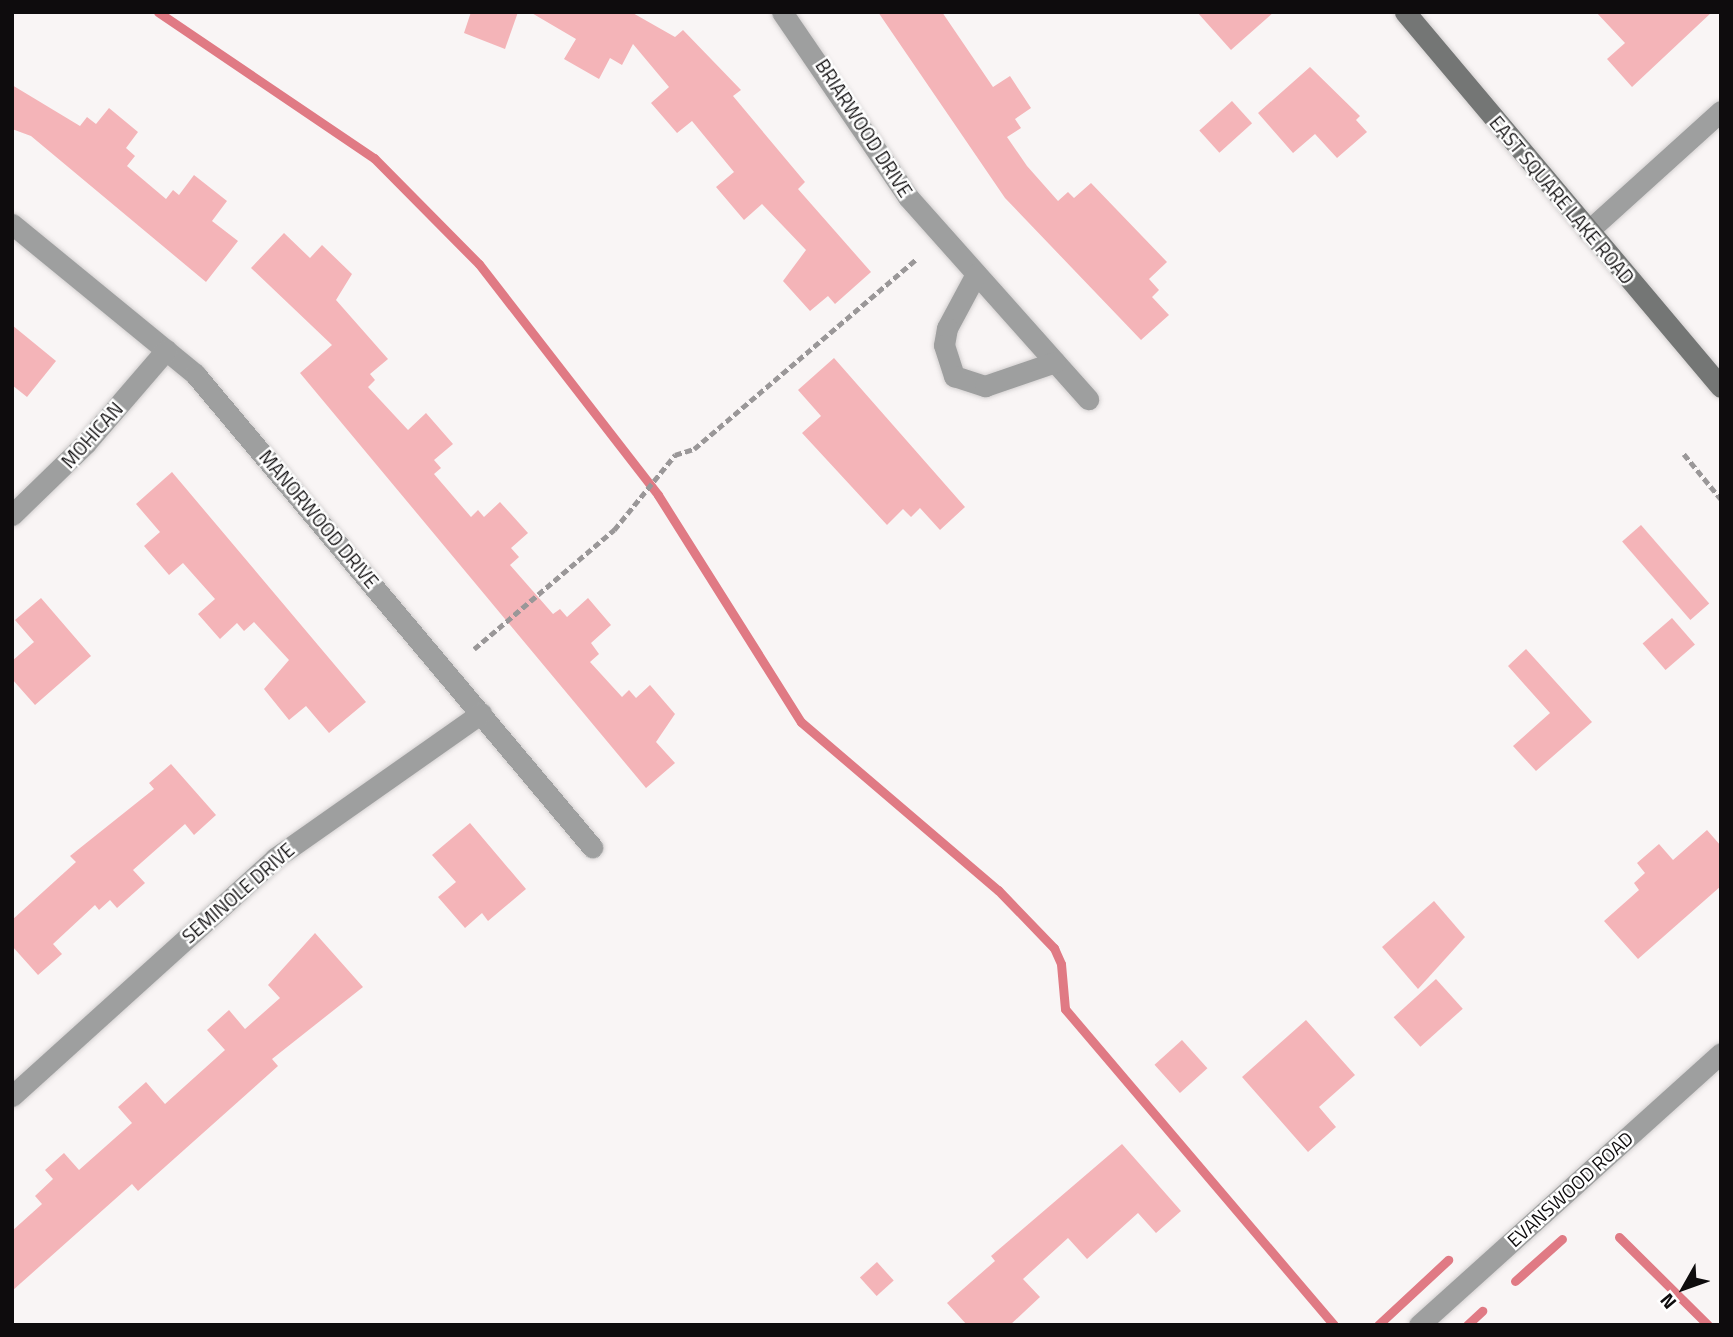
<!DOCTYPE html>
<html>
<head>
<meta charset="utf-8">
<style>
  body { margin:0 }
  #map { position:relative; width:1733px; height:1337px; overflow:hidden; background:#f9f5f5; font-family:"Titillium Web",sans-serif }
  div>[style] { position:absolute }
  .stream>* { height:9px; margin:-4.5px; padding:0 4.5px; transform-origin:4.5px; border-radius:4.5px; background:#e07a84 }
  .building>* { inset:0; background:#f4b4b8; transform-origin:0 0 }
  .path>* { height:4.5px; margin-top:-2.25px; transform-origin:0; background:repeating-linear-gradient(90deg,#9a9798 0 7px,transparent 0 10.5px) }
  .roads { filter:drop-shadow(0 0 2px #d3d0d0) drop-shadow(0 0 2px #d3d0d0) }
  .street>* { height:21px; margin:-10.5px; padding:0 10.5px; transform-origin:10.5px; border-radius:10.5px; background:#9e9f9f }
  .secondary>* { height:21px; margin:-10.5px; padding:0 10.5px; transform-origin:10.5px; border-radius:10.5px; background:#747675 }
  span { translate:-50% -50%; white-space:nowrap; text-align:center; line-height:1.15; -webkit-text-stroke:5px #fff; paint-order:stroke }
  .street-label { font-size:19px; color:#0e0c0d }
  .frame { position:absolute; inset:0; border:14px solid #0e0c0d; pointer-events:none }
  .north { position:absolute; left:1649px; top:1253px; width:70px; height:70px; -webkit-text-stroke:5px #fff; paint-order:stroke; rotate:230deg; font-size:19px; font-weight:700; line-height:28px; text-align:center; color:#0e0c0d }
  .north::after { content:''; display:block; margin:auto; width:24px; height:32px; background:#0e0c0d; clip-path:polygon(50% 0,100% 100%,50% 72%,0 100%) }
</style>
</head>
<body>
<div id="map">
  <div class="stream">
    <i style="left:158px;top:12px;width:261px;rotate:34.1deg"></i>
    <i style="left:374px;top:158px;width:149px;rotate:45.3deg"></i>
    <i style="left:479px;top:264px;width:292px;rotate:52.2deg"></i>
    <i style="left:658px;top:495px;width:268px;rotate:57.8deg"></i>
    <i style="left:801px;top:722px;width:259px;rotate:40.5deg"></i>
    <i style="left:998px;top:890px;width:81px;rotate:46deg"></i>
    <i style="left:1054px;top:948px;width:17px;rotate:66deg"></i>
    <i style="left:1061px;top:964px;width:45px;rotate:84.9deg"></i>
    <i style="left:1065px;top:1009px;width:415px;rotate:49.6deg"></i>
    <i style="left:1619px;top:1237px;width:125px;rotate:44.7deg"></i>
    <i style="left:1515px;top:1281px;width:63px;rotate:-41.8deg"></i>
    <i style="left:1378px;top:1325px;width:96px;rotate:-42.9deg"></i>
    <i style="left:1467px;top:1325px;width:21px;rotate:-43deg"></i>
  </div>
  <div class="building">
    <i style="clip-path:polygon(471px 12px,518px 12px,505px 49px,464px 33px)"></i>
    <i style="clip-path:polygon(530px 12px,631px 12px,675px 37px,683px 30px,741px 90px,733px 96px,805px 182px,798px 189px,871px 272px,835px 304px,828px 296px,810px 311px,783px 281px,806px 250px,762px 204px,744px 220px,716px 187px,734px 172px,692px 121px,677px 133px,651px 103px,669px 87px,633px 44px,622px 65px,610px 58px,599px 79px,564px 59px,576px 39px)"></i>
    <i style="clip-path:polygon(878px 12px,942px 12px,993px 87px,1010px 76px,1031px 108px,1015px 119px,1021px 128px,1007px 137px,1027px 166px,1058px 201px,1068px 192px,1074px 198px,1091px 183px,1167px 262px,1149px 279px,1159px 290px,1152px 297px,1169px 315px,1141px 340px,1005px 198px)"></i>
    <i style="clip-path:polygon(1197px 12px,1274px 12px,1231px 50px)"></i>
    <i style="clip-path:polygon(1596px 12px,1712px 12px,1632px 87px,1607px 59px,1625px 43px)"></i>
    <i style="clip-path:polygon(1310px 67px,1360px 116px,1356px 120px,1367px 132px,1337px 158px,1315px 134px,1293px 153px,1258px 113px)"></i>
    <i style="clip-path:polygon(12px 85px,80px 126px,87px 117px,96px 124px,109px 108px,138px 132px,126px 148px,135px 156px,127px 166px,166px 199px,173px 190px,179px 195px,194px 175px,227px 201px,212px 221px,238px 241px,206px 282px,31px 136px,12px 129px)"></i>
    <i style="left:1232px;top:101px;width:30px;height:44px;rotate:48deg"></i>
    <i style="clip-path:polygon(284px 233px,310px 258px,322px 245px,352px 274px,336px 300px,388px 359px,370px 374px,375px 380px,368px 387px,408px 430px,426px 413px,453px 444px,434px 460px,441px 468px,434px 474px,471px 517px,478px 510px,484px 517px,500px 502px,528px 533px,511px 548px,519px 557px,510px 565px,553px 614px,560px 609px,567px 617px,588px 598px,611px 625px,591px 643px,599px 654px,590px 662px,622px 697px,629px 690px,636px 698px,650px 685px,675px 714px,656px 742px,675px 763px,646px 788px,300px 373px,332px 345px,251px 268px)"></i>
    <i style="clip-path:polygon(12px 325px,56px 361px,27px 397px,12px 385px)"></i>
    <i style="clip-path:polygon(834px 358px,965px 507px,940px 530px,920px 508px,911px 517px,903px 509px,887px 525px,802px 433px,821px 416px,798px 390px)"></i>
    <i style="clip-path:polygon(172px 472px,366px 702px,329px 733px,306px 706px,289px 720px,264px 689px,289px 660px,254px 622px,244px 631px,237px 623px,220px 639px,198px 614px,215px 599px,183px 563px,169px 575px,144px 546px,160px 532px,136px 504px)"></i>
    <i style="left:1641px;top:525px;width:104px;height:25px;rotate:49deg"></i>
    <i style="clip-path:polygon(41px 598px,91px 656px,35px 705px,12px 679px,12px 661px,34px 642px,15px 620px)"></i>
    <i style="left:1672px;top:618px;width:35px;height:39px;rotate:49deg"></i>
    <i style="clip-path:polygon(1526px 649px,1592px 722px,1536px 771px,1513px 746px,1550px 713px,1508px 666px)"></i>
    <i style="clip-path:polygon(171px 764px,216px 815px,194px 835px,185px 824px,133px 870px,145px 883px,117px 908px,110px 900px,99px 910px,95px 905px,53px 944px,62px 954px,38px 975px,12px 946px,12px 920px,76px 862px,70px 856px,154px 789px,149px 783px)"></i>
    <i style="clip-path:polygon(470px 823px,526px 889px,488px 921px,482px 913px,465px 928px,438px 897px,456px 882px,432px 855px)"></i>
    <i style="clip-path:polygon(1707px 830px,1721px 846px,1721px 886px,1638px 959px,1604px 921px,1639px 890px,1634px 883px,1645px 873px,1637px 863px,1659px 844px,1673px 860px)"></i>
    <i style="clip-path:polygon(1434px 901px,1465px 937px,1418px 989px,1382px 947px)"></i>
    <i style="clip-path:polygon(315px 933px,363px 987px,272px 1059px,278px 1066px,138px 1191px,132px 1184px,12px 1291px,12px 1231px,42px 1204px,35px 1196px,53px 1179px,45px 1170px,64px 1153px,79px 1170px,132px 1123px,118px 1107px,146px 1082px,165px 1104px,225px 1050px,207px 1030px,229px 1010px,245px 1029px,280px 998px,268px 985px)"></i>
    <i style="left:1436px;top:979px;width:40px;height:57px;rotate:48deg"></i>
    <i style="clip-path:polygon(1306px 1020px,1355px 1075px,1319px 1107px,1336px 1127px,1308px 1152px,1242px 1077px)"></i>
    <i style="left:1182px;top:1040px;width:38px;height:37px;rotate:48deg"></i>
    <i style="clip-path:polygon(1122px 1144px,1181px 1211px,1156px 1233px,1138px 1213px,1087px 1259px,1068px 1238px,1023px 1279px,1040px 1297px,1010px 1325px,967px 1325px,947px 1303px,995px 1261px,991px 1256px)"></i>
    <i style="left:877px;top:1262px;width:25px;height:23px;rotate:48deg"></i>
  </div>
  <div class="path">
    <i style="left:1684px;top:454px;width:58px;rotate:50.6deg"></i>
    <i style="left:474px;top:649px;width:184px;rotate:-40.4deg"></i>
    <i style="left:614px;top:530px;width:97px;rotate:-50.9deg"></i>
    <i style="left:675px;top:455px;width:20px;rotate:-18deg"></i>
    <i style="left:694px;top:449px;width:291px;rotate:-40.5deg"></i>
  </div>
  <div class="roads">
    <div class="street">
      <i style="left:782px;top:12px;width:224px;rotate:55.7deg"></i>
      <i style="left:908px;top:197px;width:271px;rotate:48.3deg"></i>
      <i style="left:12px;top:224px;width:237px;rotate:39.3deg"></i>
      <i style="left:195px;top:374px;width:618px;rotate:49.99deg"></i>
      <i style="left:1588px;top:231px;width:179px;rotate:-42.1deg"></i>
      <i style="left:976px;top:274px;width:61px;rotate:118.2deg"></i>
      <i style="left:947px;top:328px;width:17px;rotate:100deg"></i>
      <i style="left:944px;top:345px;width:33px;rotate:72deg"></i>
      <i style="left:954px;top:376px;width:33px;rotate:18deg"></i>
      <i style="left:985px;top:386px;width:74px;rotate:-18.9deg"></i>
      <i style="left:12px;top:515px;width:103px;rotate:-44.2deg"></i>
      <i style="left:86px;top:443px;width:123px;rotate:-49.3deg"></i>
      <i style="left:12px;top:1096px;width:355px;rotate:-42.1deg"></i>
      <i style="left:275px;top:858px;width:252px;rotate:-35.1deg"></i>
      <i style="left:1419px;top:1325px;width:406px;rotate:-42deg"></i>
    </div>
    <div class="secondary">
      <i style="left:1405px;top:12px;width:490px;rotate:49.9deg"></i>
    </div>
  </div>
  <div class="street-label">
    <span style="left:864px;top:128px;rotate:57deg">BRIARWOOD DRIVE</span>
    <span style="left:1562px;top:200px;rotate:50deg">EAST SQUARE LAKE ROAD</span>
    <span style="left:92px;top:435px;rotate:-48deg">MOHICAN</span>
    <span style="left:319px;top:519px;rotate:50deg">MANORWOOD DRIVE</span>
    <span style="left:238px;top:893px;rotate:-41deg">SEMINOLE DRIVE</span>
    <span style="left:1570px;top:1189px;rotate:-42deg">EVANSWOOD ROAD</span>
  </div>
  <div class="frame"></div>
  <div class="north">N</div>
</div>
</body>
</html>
